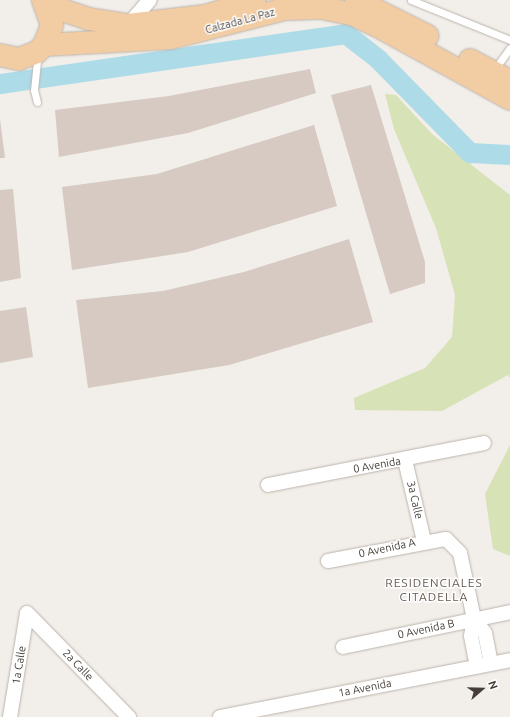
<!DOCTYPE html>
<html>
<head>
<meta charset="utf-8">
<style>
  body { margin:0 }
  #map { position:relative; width:510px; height:717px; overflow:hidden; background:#f2eee9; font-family:Ubuntu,sans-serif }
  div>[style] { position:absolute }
  .green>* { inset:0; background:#d7e2b7 }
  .river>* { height:20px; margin:-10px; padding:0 10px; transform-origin:10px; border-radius:10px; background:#addbe8 }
  .building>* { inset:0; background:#d6cac3 }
  .roads { filter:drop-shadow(0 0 1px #bdb4ad) drop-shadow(0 0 1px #bdb4ad) }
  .lane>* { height:7px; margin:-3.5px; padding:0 3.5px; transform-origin:3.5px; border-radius:3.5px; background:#fff }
  .street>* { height:14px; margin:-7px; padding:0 7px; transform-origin:7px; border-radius:7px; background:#fff }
  .primary>* { height:22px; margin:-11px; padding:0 11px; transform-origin:11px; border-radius:11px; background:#f2cca2 }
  span { translate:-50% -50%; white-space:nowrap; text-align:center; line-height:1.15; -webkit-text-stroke:3px #fff; paint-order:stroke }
  .street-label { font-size:11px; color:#453e38 }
  .neighbourhood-label { font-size:12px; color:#675a51; letter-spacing:1px }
  .north { position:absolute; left:462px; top:669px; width:40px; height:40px; -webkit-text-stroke:3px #fff; paint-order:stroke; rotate:70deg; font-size:11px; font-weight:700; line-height:16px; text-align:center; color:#453e38 }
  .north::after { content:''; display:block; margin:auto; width:14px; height:18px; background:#453e38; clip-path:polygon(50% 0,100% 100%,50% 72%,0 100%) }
</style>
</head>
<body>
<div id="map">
  <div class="green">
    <i style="clip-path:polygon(385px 94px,396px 95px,432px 134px,510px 195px,510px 378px,508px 375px,442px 411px,355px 410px,354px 398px,425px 368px,452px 337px,455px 295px,436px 228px,394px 129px)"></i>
    <i style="clip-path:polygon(510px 445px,510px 556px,493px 549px,485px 494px)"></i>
  </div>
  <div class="river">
    <i style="left:0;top:84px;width:350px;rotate:-8.2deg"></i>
    <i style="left:346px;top:34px;width:41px;rotate:38deg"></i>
    <i style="left:378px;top:59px;width:132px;rotate:45.6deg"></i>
    <i style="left:470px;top:153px;width:40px;rotate:2.9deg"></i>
  </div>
  <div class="building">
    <i style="clip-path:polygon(310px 69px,316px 93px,188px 133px,59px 157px,55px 110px,169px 96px)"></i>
    <i style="clip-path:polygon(371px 85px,425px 262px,425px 283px,390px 294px,331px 95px)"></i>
    <i style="clip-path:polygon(0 119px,5px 158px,0 158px)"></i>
    <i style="clip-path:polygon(314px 125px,337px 206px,188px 252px,72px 270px,62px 187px,157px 174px)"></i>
    <i style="clip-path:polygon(13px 189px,21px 278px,0 282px,0 190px)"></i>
    <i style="clip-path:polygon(349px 239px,373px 322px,229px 365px,88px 388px,76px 300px,163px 291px,244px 272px)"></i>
    <i style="clip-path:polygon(26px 307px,33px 357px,0 363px,0 311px)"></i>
  </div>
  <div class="roads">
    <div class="lane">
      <i style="left:411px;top:0;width:107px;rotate:22deg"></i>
      <i style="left:494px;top:70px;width:27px;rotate:-54deg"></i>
      <i style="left:37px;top:102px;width:12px;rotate:-104deg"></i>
      <i style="left:34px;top:90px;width:36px;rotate:-84deg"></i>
    </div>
    <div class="street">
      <i style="left:128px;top:25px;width:33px;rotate:-49deg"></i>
      <i style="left:405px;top:460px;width:83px;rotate:76.8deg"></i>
      <i style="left:268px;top:485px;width:220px;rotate:-11deg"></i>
      <i style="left:328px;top:561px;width:120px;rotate:-10.6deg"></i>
      <i style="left:446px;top:539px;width:20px;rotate:45deg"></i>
      <i style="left:460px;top:553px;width:67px;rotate:78deg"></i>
      <i style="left:474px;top:619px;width:18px;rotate:52deg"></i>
      <i style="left:485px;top:633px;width:31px;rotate:79deg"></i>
      <i style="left:27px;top:613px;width:146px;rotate:45.6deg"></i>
      <i style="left:474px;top:619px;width:17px;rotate:100deg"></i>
      <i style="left:471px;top:636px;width:31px;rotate:79deg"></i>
      <i style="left:343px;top:647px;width:171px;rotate:-11.8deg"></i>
      <i style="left:10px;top:717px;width:105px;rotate:-80.7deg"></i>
      <i style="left:220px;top:717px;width:296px;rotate:-11.1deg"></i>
    </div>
    <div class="primary">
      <i style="left:356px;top:0;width:80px;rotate:26.6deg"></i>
      <i style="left:47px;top:5px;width:44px;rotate:18.4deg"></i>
      <i style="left:89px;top:19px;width:39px;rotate:9deg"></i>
      <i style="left:128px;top:25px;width:78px;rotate:-6.7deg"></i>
      <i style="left:205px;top:16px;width:52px;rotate:-16.7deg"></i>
      <i style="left:44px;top:45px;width:126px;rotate:-3.2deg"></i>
      <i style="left:170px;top:38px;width:119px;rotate:-14.2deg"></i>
      <i style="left:285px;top:9px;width:37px;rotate:-2deg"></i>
      <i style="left:322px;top:8px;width:33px;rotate:12deg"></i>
      <i style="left:354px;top:15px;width:26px;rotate:25deg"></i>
      <i style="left:378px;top:26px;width:151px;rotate:28.9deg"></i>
      <i style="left:0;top:55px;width:19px;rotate:12deg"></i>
      <i style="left:19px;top:59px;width:19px;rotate:-21deg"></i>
      <i style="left:37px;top:52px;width:10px;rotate:-45deg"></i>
      <i style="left:44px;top:45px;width:22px;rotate:-68deg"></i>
      <i style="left:52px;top:25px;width:27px;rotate:-110deg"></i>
      <i style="left:470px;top:60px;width:45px;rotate:27.7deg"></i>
    </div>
  </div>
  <div class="street-label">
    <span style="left:240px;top:21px;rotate:-15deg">Calzada La Paz</span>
    <span style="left:377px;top:465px;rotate:-10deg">0 Avenida</span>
    <span style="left:415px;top:500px;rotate:77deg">3a Calle</span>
    <span style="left:387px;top:548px;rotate:-12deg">0 Avenida A</span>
    <span style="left:426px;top:629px;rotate:-12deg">0 Avenida B</span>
    <span style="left:19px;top:665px;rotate:-81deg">1a Calle</span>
    <span style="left:78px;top:665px;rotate:46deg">2a Calle</span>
    <span style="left:365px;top:688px;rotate:-11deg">1a Avenida</span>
  </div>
  <div class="neighbourhood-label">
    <span style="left:434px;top:590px">RESIDENCIALES<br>CITADELLA</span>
  </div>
  <div class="north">N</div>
</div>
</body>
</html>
